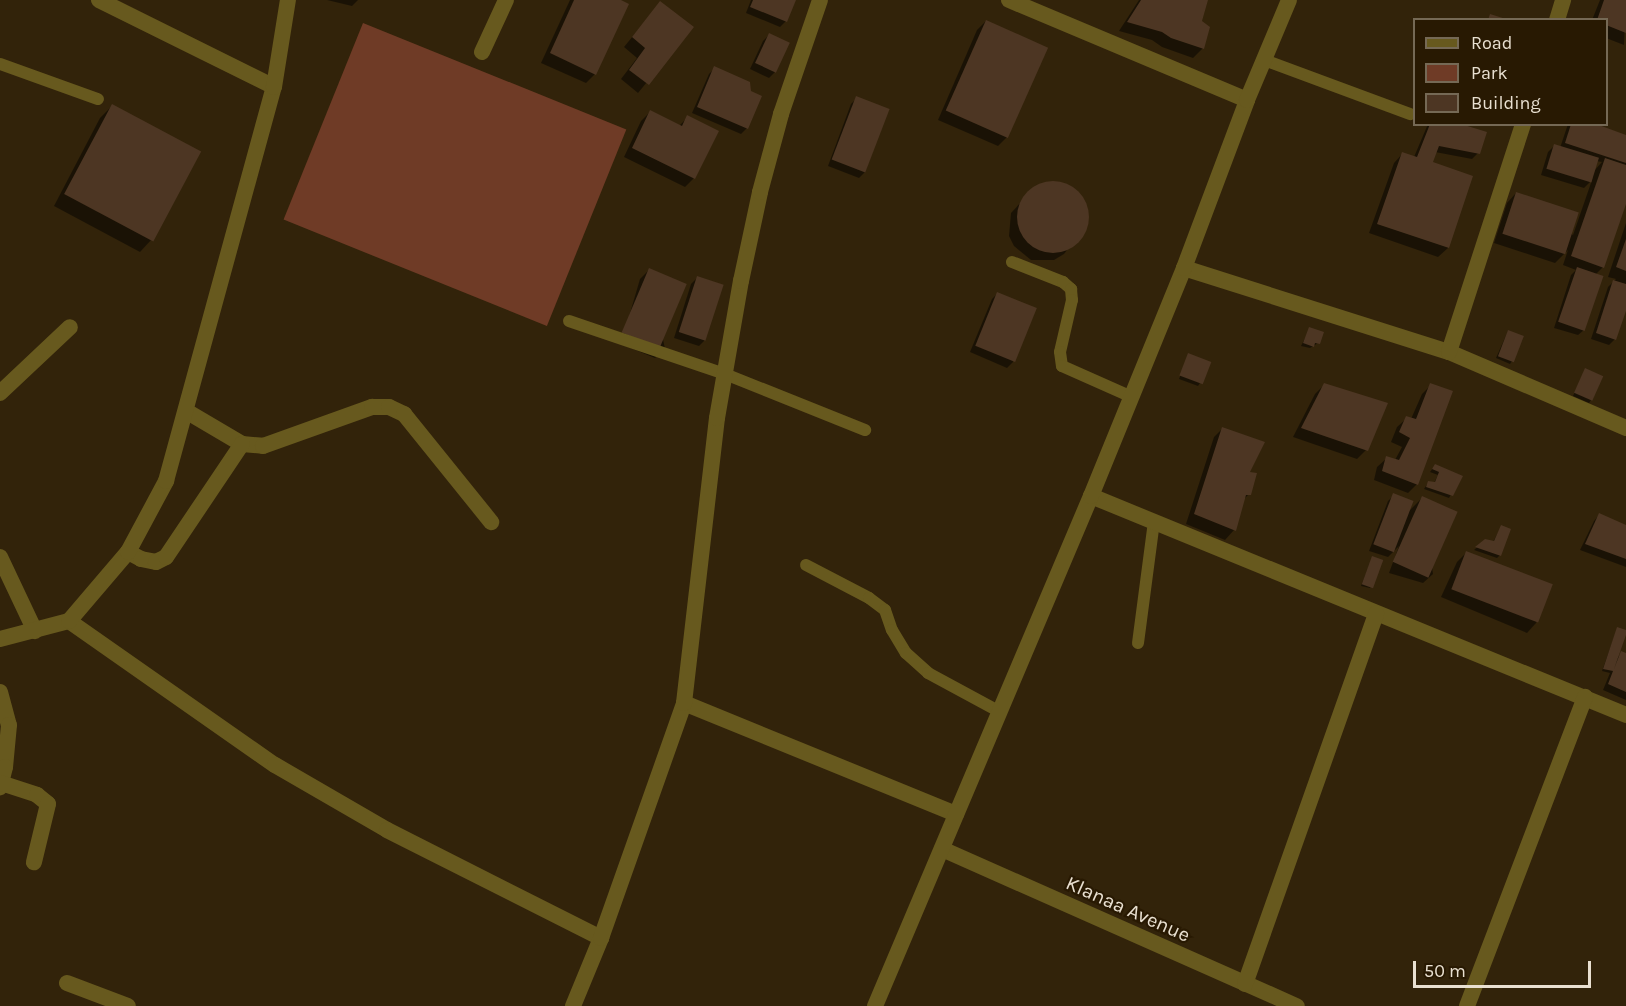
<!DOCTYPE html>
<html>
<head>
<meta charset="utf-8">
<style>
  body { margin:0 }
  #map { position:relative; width:1626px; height:1006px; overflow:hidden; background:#32230a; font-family:Karla,sans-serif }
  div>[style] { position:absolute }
  .green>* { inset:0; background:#6f3b26; transform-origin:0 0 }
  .shadow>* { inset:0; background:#0007 }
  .building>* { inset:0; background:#4d3623; transform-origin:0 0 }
  .round { border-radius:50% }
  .service>* { height:12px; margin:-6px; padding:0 6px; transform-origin:6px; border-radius:6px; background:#67591e }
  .minor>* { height:16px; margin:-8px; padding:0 8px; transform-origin:8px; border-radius:8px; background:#67591e }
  span { translate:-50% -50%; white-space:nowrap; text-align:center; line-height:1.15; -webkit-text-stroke:4.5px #281902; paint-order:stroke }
  .street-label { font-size:20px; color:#e9e0d1 }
  .legend { position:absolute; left:1413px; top:18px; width:195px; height:108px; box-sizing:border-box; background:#281902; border:2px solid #756955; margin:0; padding:8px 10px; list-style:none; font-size:18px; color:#e9e0d1 }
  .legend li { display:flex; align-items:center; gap:12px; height:30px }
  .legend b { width:30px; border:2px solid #756955 }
  .scale { position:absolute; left:1413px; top:961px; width:178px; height:27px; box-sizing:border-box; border:3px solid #e9e0d1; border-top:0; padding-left:8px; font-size:18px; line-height:21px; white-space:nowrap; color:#e9e0d1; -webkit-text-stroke:4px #281902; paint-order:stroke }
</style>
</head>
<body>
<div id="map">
  <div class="green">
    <i style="left:363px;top:23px;width:284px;height:212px;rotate:22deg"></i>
  </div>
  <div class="shadow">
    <i style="clip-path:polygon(327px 0,358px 0,352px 6px)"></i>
    <i style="clip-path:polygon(570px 0,618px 0,595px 74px,586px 83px,541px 63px)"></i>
    <i style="clip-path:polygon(751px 0,795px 0,786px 21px,780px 27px,746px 13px)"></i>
    <i style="clip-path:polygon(1139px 0,1207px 0,1200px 21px,1203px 48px,1193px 58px,1162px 47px,1152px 40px,1119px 31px)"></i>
    <i style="clip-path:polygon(1600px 0,1626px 0,1624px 45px,1606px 38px,1606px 20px,1592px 20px)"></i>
    <i style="clip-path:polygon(660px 3px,692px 27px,638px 93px,621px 79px,637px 58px,624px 47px)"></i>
    <i style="clip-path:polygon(986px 21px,1007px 137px,998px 146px,938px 120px,977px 30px)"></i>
    <i style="clip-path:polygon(769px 35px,775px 72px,769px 78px,750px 69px,763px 41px)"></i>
    <i style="clip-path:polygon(715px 68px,747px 128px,741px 134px,692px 113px,709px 74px)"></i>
    <i style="clip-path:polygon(857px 98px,888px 110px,865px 172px,859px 178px,828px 166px,851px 104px)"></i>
    <i style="clip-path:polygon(112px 106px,199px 152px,152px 239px,140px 252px,54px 206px,100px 118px)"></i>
    <i style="clip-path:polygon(650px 112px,679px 126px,688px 117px,694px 178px,685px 187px,624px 157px,641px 121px)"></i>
    <i style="clip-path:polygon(1428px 124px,1456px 124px,1478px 153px,1472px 159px,1435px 152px,1431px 163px,1471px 177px,1448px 248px,1438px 257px,1369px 233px,1394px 163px,1403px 153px,1414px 157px)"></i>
    <i style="clip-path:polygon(evenodd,1568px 124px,1591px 124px,1626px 136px,1626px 200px,1603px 267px,1595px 275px,1584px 330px,1578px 335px,1554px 328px,1571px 275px,1576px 270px,1563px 265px,1568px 250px,1555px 263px,1494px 243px,1507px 203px,1516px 193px,1573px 235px,1592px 180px,1584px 188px,1541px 175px,1548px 152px,1554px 146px,1560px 148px,1568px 124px,1596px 161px,1602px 162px,1593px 172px,1596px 161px)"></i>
    <i style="clip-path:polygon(1058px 182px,1078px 192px,1084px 201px,1088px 213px,1087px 224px,1064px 254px,1054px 260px,1031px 260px,1014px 246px,1009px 236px,1011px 213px,1036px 186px)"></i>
    <i style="clip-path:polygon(1626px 223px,1626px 306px,1615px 339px,1609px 345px,1591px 339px,1608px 287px,1616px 279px,1608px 277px)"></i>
    <i style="clip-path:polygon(649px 270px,665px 349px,655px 358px,621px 344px,640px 279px)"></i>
    <i style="clip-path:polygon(697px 278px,705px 340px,699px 346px,674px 338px,691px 284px)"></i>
    <i style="clip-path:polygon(998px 293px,1013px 362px,1007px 368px,970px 352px,992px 299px)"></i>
    <i style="clip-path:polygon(1310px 329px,1318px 343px,1310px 348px,1301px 346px)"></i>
    <i style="clip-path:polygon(1508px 331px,1512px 361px,1510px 364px,1496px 358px)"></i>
    <i style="clip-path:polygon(1189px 355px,1200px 383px,1198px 386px,1179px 379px)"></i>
    <i style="clip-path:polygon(1585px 370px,1591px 400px,1589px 403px,1573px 396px)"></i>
    <i style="clip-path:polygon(1325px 384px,1366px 450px,1357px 459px,1293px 437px,1315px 394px)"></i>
    <i style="clip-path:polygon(1431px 385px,1417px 484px,1408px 493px,1374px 480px,1377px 467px,1387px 458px,1395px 460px,1402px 447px,1391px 442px,1397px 427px,1407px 418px,1411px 419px,1422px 394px)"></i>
    <i style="clip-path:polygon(1223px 428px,1248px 474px,1249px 494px,1243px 500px,1234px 530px,1225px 540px,1186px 524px,1214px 437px)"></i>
    <i style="clip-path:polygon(1433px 468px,1461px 476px,1449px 498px,1424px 489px,1428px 483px,1434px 483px,1438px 475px,1430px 472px)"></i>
    <i style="clip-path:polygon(1394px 495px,1408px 512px,1422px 498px,1433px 574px,1423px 583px,1389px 573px,1399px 546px,1388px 557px,1369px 551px,1388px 501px)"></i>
    <i style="clip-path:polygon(1599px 515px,1626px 526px,1626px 567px,1580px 550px,1594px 521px)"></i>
    <i style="clip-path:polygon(1501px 527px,1500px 555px,1497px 558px,1474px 550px,1485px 540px,1493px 542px)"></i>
    <i style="clip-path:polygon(1466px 553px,1551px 586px,1536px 623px,1527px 633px,1441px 597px,1457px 562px)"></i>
    <i style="clip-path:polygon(1372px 558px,1372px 585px,1370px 588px,1361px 586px)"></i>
    <i style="clip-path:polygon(1617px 629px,1616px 659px,1622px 653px,1626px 655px,1626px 700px,1603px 690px,1610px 673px,1602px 671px)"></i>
  </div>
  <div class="building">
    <i style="clip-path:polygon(574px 0,621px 0,629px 4px,596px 75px,550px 53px)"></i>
    <i style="clip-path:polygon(753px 0,796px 0,787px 22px,750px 7px)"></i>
    <i style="clip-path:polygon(1141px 0,1208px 0,1202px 21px,1210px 27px,1204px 49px,1171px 38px,1162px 32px,1127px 22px)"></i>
    <i style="clip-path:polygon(1604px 0,1626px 0,1626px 33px,1606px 25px,1606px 20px,1597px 20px)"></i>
    <i style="clip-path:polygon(660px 1px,694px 27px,649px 85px,629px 70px,645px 48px,632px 37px)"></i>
    <i style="clip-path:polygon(1490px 14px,1506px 19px,1506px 20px,1488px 20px)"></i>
    <i style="left:986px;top:20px;width:68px;height:99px;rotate:24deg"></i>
    <i style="left:769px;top:33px;width:23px;height:33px;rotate:25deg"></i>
    <i style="clip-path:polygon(714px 66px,750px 82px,751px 91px,762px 96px,748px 129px,697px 107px)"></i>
    <i style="left:856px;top:96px;width:36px;height:68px;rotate:21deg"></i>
    <i style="left:112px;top:104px;width:101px;height:102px;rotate:28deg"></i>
    <i style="clip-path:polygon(650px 110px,682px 126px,687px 115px,719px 131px,695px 179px,632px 148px)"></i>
    <i style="clip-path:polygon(1430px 124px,1461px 124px,1487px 132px,1480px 154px,1439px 146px,1433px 162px,1473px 176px,1449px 248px,1377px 224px,1402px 152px,1417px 157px)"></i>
    <i style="clip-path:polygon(1571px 124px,1596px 124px,1626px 135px,1626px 163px,1565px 143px)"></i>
    <i style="left:1554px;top:144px;width:47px;height:26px;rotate:17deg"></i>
    <i style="clip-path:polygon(1605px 158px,1626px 165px,1626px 204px,1604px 268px,1571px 256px)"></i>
    <i class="round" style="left:1017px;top:181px;width:72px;height:72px"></i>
    <i style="left:1516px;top:192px;width:66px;height:44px;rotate:18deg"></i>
    <i style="clip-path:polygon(1626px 239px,1626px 271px,1616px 267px)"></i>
    <i style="left:1577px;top:267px;width:28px;height:58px;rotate:19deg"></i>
    <i style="left:649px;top:268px;width:41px;height:70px;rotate:23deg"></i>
    <i style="left:697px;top:276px;width:28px;height:59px;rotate:18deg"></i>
    <i style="clip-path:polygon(1613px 280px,1626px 284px,1626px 311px,1616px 340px,1596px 333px)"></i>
    <i style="left:997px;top:292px;width:43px;height:58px;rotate:22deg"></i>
    <i style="clip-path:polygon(1309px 327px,1324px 332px,1320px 344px,1315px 343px,1314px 347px,1303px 343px)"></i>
    <i style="left:1508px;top:330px;width:17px;height:28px;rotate:21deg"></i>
    <i style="left:1188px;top:353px;width:25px;height:24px;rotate:21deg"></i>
    <i style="left:1585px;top:368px;width:20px;height:27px;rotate:24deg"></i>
    <i style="clip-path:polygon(1324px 383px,1388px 403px,1368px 451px,1301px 428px)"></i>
    <i style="clip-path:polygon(1430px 383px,1453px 391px,1418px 485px,1382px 471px,1386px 456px,1399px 460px,1410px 438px,1399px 432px,1406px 416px,1416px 419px)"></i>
    <i style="clip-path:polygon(1222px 427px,1265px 442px,1250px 472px,1257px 473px,1251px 495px,1246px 495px,1236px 531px,1194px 514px)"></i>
    <i style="clip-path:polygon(1435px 464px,1463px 476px,1453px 496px,1426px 487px,1428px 481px,1435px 482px,1439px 472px,1432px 469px)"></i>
    <i style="left:1393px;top:493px;width:22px;height:55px;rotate:21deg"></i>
    <i style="left:1422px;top:496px;width:39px;height:72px;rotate:24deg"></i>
    <i style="clip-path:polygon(1599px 513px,1626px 525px,1626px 559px,1585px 544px)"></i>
    <i style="clip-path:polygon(1501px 525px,1511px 529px,1501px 556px,1475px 547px,1485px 539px,1494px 541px)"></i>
    <i style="left:1466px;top:551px;width:93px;height:41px;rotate:21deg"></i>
    <i style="left:1372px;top:556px;width:12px;height:30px;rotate:20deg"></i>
    <i style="clip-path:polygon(1617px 627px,1626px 630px,1626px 635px,1614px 669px,1621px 651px,1626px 653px,1626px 692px,1608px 684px,1613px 671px,1603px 669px)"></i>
  </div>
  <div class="service">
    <i style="left:1264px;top:60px;width:156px;rotate:20.3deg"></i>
    <i style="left:0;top:64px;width:104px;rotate:19.7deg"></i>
    <i style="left:1012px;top:262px;width:55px;rotate:21.4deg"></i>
    <i style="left:1063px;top:282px;width:11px;rotate:41deg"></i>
    <i style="left:1071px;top:289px;width:11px;rotate:85deg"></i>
    <i style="left:1072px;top:300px;width:53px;rotate:103deg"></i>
    <i style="left:1060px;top:352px;width:14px;rotate:82deg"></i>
    <i style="left:1062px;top:366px;width:77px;rotate:23.9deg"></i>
    <i style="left:569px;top:321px;width:165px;rotate:18.8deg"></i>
    <i style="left:725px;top:374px;width:151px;rotate:21.8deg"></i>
    <i style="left:806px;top:565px;width:71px;rotate:27.6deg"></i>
    <i style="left:869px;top:598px;width:20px;rotate:37deg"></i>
    <i style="left:885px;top:610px;width:21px;rotate:71deg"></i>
    <i style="left:892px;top:630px;width:27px;rotate:59deg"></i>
    <i style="left:906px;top:653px;width:30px;rotate:42deg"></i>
    <i style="left:928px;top:673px;width:82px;rotate:28.4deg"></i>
    <i style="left:1138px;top:643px;width:122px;rotate:-82.5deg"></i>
  </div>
  <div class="minor">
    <i style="left:99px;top:0;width:195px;rotate:26.4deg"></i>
    <i style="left:1009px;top:0;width:258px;rotate:22.8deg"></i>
    <i style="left:1557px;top:20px;width:21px;rotate:-73deg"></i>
    <i style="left:482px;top:52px;width:57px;rotate:-65.2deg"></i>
    <i style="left:1184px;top:268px;width:278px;rotate:17.6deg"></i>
    <i style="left:1449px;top:352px;width:193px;rotate:23.2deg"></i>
    <i style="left:1449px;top:352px;width:240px;rotate:-72deg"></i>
    <i style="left:0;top:393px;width:96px;rotate:-43.3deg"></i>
    <i style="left:186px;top:411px;width:65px;rotate:30.5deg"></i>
    <i style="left:242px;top:444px;width:21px;rotate:5deg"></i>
    <i style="left:263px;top:446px;width:116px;rotate:-19.7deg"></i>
    <i style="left:372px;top:407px;width:17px"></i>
    <i style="left:389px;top:407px;width:17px;rotate:25deg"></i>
    <i style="left:404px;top:414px;width:139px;rotate:51.1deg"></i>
    <i style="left:1091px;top:496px;width:578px;rotate:22.26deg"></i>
    <i style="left:128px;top:552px;width:15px;rotate:28deg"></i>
    <i style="left:141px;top:559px;width:15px;rotate:11deg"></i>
    <i style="left:156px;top:562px;width:11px;rotate:-27deg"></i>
    <i style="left:166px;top:557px;width:136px;rotate:-56.1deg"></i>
    <i style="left:0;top:557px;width:82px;rotate:64.7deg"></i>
    <i style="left:69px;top:621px;width:251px;rotate:35deg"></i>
    <i style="left:275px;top:765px;width:129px;rotate:30.1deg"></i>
    <i style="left:387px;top:830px;width:240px;rotate:26.8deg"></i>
    <i style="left:0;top:639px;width:71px;rotate:-14.6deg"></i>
    <i style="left:69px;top:621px;width:91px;rotate:-49.5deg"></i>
    <i style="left:128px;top:552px;width:81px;rotate:-61.8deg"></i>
    <i style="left:166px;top:481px;width:409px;rotate:-74.7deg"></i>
    <i style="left:274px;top:87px;width:88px;rotate:-80.9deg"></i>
    <i style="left:0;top:692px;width:34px;rotate:75deg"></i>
    <i style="left:9px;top:725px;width:42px;rotate:95.4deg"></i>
    <i style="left:5px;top:767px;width:21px;rotate:104deg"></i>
    <i style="left:684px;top:703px;width:294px;rotate:22.2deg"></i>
    <i style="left:1px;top:783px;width:38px;rotate:18deg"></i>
    <i style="left:37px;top:795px;width:14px;rotate:39deg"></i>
    <i style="left:48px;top:804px;width:60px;rotate:103.6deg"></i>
    <i style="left:942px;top:849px;width:388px;rotate:23.9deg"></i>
    <i style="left:67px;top:983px;width:65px;rotate:20.7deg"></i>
    <i style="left:1245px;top:984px;width:393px;rotate:-70.5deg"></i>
    <i style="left:573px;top:1006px;width:74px;rotate:-67.6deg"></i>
    <i style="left:601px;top:938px;width:249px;rotate:-70.5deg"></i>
    <i style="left:684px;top:703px;width:287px;rotate:-83.4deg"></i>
    <i style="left:717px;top:418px;width:139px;rotate:-80.1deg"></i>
    <i style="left:741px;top:281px;width:91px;rotate:-77.9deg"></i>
    <i style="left:760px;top:192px;width:81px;rotate:-74.9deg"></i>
    <i style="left:781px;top:114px;width:120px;rotate:-71.1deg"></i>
    <i style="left:875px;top:1006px;width:554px;rotate:-67.05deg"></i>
    <i style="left:1091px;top:496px;width:246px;rotate:-67.8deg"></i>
    <i style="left:1184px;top:268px;width:179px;rotate:-69.4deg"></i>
    <i style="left:1247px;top:100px;width:108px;rotate:-67.2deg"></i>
    <i style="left:1467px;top:1006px;width:331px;rotate:-69.1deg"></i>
  </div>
  <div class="street-label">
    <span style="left:1128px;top:909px;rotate:24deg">Klanaa Avenue</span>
  </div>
  <ul class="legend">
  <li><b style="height:8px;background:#67591e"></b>Road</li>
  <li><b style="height:16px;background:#6f3b26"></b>Park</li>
  <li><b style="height:16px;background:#4d3623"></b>Building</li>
  </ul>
  <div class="scale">50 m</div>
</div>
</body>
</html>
